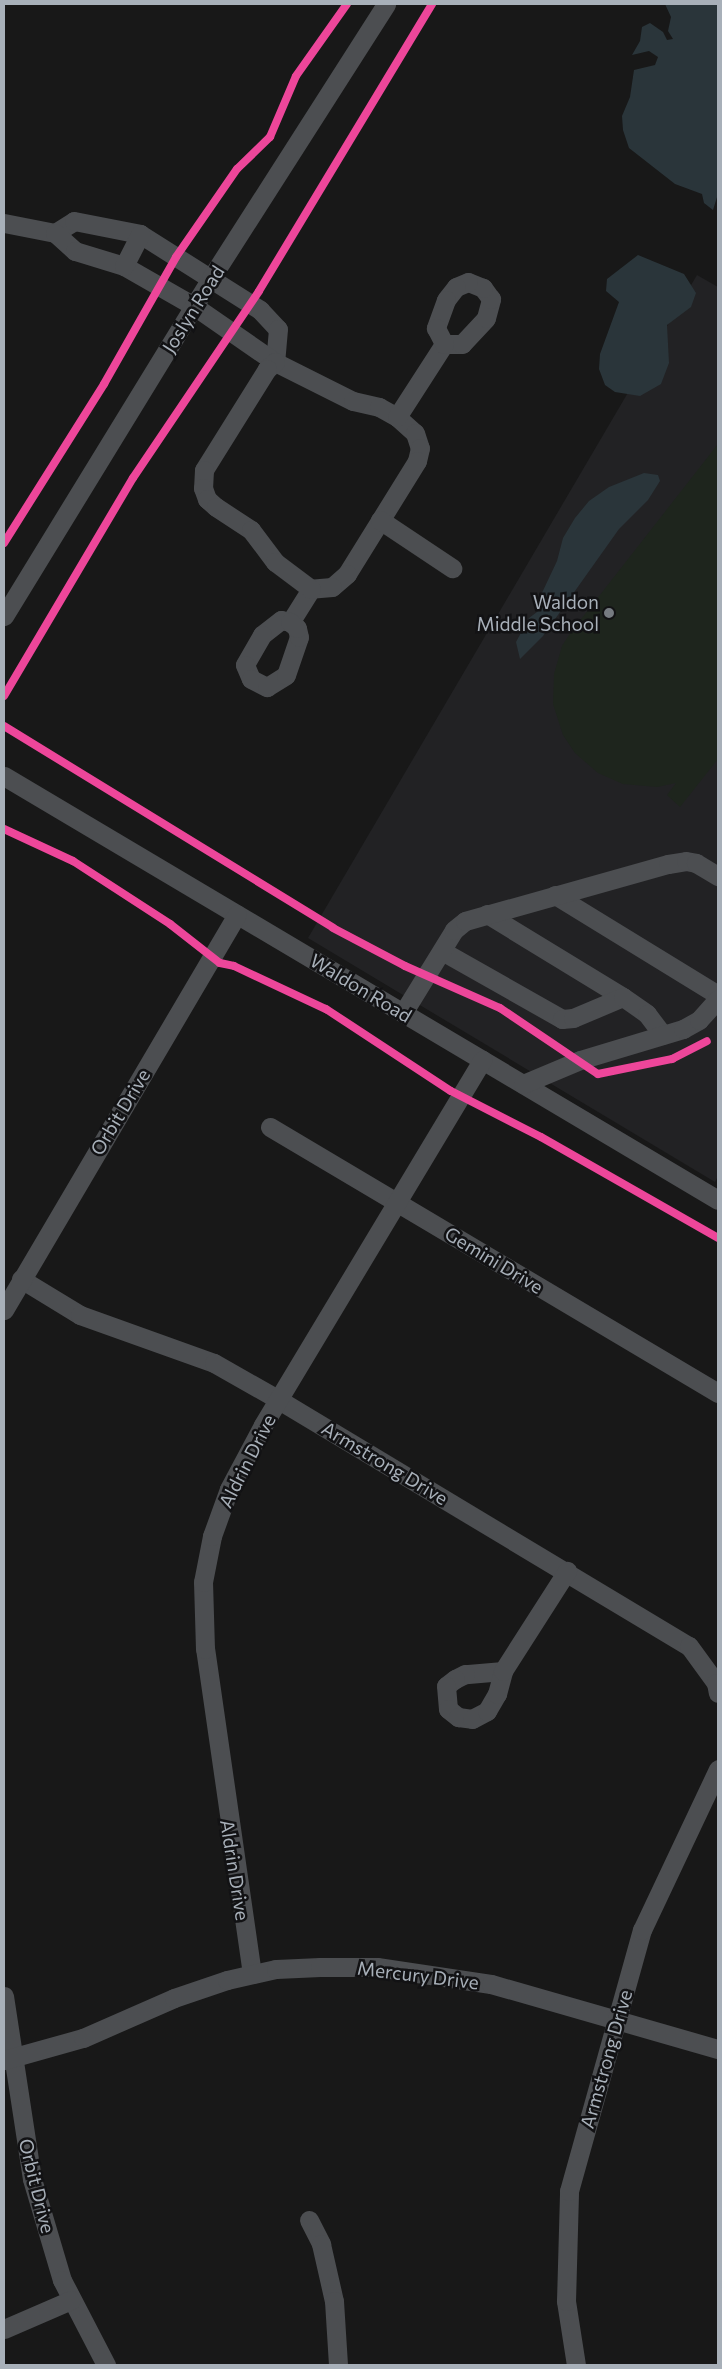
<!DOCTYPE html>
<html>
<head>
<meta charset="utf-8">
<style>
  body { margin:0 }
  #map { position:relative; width:722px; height:2369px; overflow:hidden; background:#181818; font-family:Commissioner,sans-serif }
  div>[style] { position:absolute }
  .built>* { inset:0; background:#222224 }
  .green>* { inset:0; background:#1e251d }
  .water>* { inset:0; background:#2a353a }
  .minor>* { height:19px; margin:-9.5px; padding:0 9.5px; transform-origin:9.5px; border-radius:9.5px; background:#4c4e51 }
  .cycleway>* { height:8px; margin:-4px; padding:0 4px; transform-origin:4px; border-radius:4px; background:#ed469a }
  .dots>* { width:14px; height:14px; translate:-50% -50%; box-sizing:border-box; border:2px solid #121214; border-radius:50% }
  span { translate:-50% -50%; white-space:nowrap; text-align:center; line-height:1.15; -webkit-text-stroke:5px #121214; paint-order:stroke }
  .street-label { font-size:19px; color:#a8b0b9 }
  .poi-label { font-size:19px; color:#a8b0b9 }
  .right { translate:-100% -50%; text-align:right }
  .frame { position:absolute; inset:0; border:5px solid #a8b0b9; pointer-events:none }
</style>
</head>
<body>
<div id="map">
  <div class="built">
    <i style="clip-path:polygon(697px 275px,718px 287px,718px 1176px,715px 1182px,308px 938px)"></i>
  </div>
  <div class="green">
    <i style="clip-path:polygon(718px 444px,718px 759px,680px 807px,667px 795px,676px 783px,657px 787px,623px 784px,598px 773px,575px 753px,563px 735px,553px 704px,554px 674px,562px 646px,571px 632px)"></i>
  </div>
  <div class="water">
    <i style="clip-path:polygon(665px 4px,718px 4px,718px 194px,713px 210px,704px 203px,702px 194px,675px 184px,629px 148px,623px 130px,622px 116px,630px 97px,634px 70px,655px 65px,658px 57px,649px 51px,632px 55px,640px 41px,642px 27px,650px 23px,663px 32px,667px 40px,673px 39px,668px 31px,671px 17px)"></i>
    <i style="clip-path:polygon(638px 255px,684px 274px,696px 293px,691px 307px,667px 325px,669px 363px,661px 384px,640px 396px,615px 392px,605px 385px,599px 369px,600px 354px,619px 302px,606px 291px,607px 279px)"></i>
    <i style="clip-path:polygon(644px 473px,658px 475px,660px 481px,648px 500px,619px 529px,543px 636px,520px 659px,516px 642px,529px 618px,541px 609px,540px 597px,557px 561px,563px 538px,575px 518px,589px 501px,609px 487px)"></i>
  </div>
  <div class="minor">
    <i style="left:4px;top:223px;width:52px;rotate:11.1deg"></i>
    <i style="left:55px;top:233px;width:22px;rotate:-32deg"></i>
    <i style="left:74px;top:221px;width:67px;rotate:11.1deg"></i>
    <i style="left:140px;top:234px;width:142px;rotate:32.3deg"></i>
    <i style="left:260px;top:310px;width:26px;rotate:47deg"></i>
    <i style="left:278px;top:329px;width:33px;rotate:95deg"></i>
    <i style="left:55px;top:233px;width:27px;rotate:42deg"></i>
    <i style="left:75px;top:251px;width:51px;rotate:17deg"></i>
    <i style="left:124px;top:266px;width:81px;rotate:29.7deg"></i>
    <i style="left:194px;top:306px;width:98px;rotate:34.7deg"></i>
    <i style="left:275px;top:362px;width:87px;rotate:26.6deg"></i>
    <i style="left:353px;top:401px;width:27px;rotate:13deg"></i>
    <i style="left:379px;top:407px;width:21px;rotate:29deg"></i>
    <i style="left:397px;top:417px;width:24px;rotate:42deg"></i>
    <i style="left:415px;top:433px;width:16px;rotate:72deg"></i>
    <i style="left:420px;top:448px;width:13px;rotate:103deg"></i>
    <i style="left:417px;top:461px;width:133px;rotate:121.8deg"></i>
    <i style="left:347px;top:574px;width:20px;rotate:139deg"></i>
    <i style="left:332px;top:587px;width:21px;rotate:175deg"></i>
    <i style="left:311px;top:589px;width:39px;rotate:122deg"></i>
    <i style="left:290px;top:622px;width:9px;rotate:-167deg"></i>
    <i style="left:281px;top:620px;width:24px;rotate:142deg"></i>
    <i style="left:262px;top:635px;width:34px;rotate:120deg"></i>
    <i style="left:245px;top:665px;width:15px;rotate:67deg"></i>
    <i style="left:251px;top:679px;width:18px;rotate:27deg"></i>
    <i style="left:267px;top:687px;width:22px;rotate:-32deg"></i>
    <i style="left:286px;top:675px;width:40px;rotate:-71.1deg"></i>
    <i style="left:299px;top:637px;width:9px;rotate:-103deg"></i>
    <i style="left:297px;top:628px;width:9px;rotate:-139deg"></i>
    <i style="left:124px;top:266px;width:36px;rotate:-63deg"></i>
    <i style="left:275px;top:362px;width:11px;rotate:139deg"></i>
    <i style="left:267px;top:369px;width:119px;rotate:122deg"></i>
    <i style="left:204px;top:470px;width:18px;rotate:93deg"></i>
    <i style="left:203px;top:488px;width:12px;rotate:70deg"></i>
    <i style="left:207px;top:499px;width:12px;rotate:42deg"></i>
    <i style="left:216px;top:507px;width:42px;rotate:33.3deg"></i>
    <i style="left:251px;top:530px;width:40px;rotate:53deg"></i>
    <i style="left:275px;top:562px;width:45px;rotate:36.9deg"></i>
    <i style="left:397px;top:417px;width:87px;rotate:-57.2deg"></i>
    <i style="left:444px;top:344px;width:18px"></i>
    <i style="left:462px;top:344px;width:35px;rotate:-47deg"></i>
    <i style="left:486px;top:318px;width:20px;rotate:-75deg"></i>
    <i style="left:491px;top:299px;width:14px;rotate:-126deg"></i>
    <i style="left:483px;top:288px;width:16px;rotate:-158deg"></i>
    <i style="left:468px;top:282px;width:13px;rotate:157deg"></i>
    <i style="left:456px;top:287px;width:16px;rotate:128deg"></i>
    <i style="left:446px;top:300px;width:30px;rotate:110deg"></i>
    <i style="left:436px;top:328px;width:18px;rotate:63deg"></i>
    <i style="left:380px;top:520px;width:87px;rotate:33.7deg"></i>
    <i style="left:4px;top:616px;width:396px;rotate:-58.5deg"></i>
    <i style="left:211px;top:278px;width:325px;rotate:-57.4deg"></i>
    <i style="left:4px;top:776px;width:830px;rotate:30.7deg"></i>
    <i style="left:555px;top:895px;width:191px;rotate:31.5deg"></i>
    <i style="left:487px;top:914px;width:159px;rotate:31.4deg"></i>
    <i style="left:442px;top:951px;width:138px;rotate:29.5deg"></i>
    <i style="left:562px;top:1019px;width:11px;rotate:-5deg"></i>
    <i style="left:573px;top:1018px;width:54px;rotate:-22.8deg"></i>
    <i style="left:623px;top:997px;width:29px;rotate:35deg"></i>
    <i style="left:647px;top:1014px;width:26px;rotate:53deg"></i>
    <i style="left:403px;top:1013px;width:97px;rotate:-58.4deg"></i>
    <i style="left:454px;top:930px;width:14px;rotate:-39deg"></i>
    <i style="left:465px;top:921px;width:211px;rotate:-15.7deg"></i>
    <i style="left:668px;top:864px;width:18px;rotate:-9deg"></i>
    <i style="left:686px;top:861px;width:10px;rotate:11deg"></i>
    <i style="left:696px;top:863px;width:26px;rotate:31deg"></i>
    <i style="left:523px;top:1084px;width:62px;rotate:-22.8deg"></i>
    <i style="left:580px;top:1060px;width:108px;rotate:-16.8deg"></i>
    <i style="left:683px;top:1029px;width:18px;rotate:-29deg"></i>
    <i style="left:699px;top:1020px;width:28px;rotate:-48deg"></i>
    <i style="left:270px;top:1127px;width:521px;rotate:30.7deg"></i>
    <i style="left:21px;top:1279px;width:69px;rotate:31.4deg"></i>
    <i style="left:80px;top:1315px;width:142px;rotate:19.7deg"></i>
    <i style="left:214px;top:1363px;width:75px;rotate:29.6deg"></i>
    <i style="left:279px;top:1400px;width:478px;rotate:31deg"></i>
    <i style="left:689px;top:1646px;width:46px;rotate:53.9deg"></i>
    <i style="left:716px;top:1683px;width:10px;rotate:79deg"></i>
    <i style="left:4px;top:1310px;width:459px;rotate:-59.5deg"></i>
    <i style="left:503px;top:1671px;width:38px;rotate:175deg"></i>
    <i style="left:465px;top:1674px;width:11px;rotate:153deg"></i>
    <i style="left:455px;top:1679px;width:11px;rotate:142deg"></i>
    <i style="left:446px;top:1686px;width:23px;rotate:85deg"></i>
    <i style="left:448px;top:1709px;width:13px;rotate:39deg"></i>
    <i style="left:458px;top:1717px;width:14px;rotate:8deg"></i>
    <i style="left:472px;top:1719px;width:17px;rotate:-28deg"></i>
    <i style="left:487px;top:1711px;width:20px;rotate:-60deg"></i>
    <i style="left:497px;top:1694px;width:24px;rotate:-75deg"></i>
    <i style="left:503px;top:1671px;width:119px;rotate:-57.4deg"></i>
    <i style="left:252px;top:1974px;width:328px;rotate:-98.2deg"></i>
    <i style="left:205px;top:1649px;width:67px;rotate:-91.7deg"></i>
    <i style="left:203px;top:1582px;width:47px;rotate:-78.9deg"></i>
    <i style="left:212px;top:1536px;width:50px;rotate:-70.1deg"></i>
    <i style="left:229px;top:1489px;width:72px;rotate:-62deg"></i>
    <i style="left:263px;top:1425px;width:426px;rotate:-59deg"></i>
    <i style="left:4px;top:1996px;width:185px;rotate:81.3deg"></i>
    <i style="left:32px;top:2179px;width:105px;rotate:73.5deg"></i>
    <i style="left:62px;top:2280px;width:96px;rotate:62.6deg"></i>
    <i style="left:4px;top:2060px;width:82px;rotate:-15.6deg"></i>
    <i style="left:83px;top:2038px;width:99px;rotate:-23.7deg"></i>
    <i style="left:174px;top:1998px;width:56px;rotate:-18.8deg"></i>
    <i style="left:227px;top:1980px;width:50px;rotate:-12.7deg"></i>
    <i style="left:276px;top:1969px;width:44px;rotate:-2.6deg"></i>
    <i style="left:320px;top:1967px;width:57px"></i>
    <i style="left:377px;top:1967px;width:115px;rotate:8.5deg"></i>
    <i style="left:491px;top:1984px;width:236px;rotate:16deg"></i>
    <i style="left:309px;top:2220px;width:27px;rotate:63deg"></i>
    <i style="left:321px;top:2244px;width:58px;rotate:77.2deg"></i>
    <i style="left:334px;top:2301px;width:64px;rotate:86.4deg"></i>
    <i style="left:4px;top:2329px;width:73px;rotate:-23.4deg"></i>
    <i style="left:576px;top:2365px;width:65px;rotate:-98.9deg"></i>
    <i style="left:566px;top:2301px;width:110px;rotate:-88.4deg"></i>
    <i style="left:569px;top:2191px;width:271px;rotate:-74.4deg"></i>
    <i style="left:642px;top:1930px;width:178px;rotate:-64.7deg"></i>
  </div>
  <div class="cycleway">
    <i style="left:4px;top:543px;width:188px;rotate:-57.8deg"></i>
    <i style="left:104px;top:384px;width:146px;rotate:-60.4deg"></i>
    <i style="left:176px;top:257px;width:107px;rotate:-55.3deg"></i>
    <i style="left:237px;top:169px;width:46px;rotate:-44.1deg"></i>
    <i style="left:270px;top:137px;width:66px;rotate:-66.9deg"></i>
    <i style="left:296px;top:76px;width:88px;rotate:-54.7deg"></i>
    <i style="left:4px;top:696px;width:253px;rotate:-59.4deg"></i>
    <i style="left:133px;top:478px;width:225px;rotate:-56deg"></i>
    <i style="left:259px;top:291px;width:335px;rotate:-58.9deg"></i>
    <i style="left:4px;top:726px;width:386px;rotate:31.5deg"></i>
    <i style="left:333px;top:928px;width:81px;rotate:27.8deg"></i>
    <i style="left:405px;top:966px;width:104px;rotate:23.9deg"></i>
    <i style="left:500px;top:1008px;width:118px;rotate:34deg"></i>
    <i style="left:598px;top:1074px;width:76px;rotate:-11.5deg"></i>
    <i style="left:672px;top:1059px;width:39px;rotate:-27deg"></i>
    <i style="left:4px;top:829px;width:76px;rotate:24.9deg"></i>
    <i style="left:73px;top:861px;width:116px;rotate:33deg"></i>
    <i style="left:170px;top:924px;width:63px;rotate:38deg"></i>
    <i style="left:220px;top:963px;width:14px;rotate:12deg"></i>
    <i style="left:234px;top:966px;width:102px;rotate:25.1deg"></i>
    <i style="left:326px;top:1009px;width:149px;rotate:33.3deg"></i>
    <i style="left:451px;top:1091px;width:101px;rotate:27.1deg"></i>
    <i style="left:541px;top:1137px;width:204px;rotate:29.7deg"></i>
  </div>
  <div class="dots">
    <i style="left:609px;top:613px;background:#767b81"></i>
  </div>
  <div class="street-label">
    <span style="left:193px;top:309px;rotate:-58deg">Joslyn Road</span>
    <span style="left:361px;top:988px;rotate:31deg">Waldon Road</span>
    <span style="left:120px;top:1112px;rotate:-59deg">Orbit Drive</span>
    <span style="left:494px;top:1260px;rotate:31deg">Gemini Drive</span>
    <span style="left:247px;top:1461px;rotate:-63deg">Aldrin Drive</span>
    <span style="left:385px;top:1463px;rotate:31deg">Armstrong Drive</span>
    <span style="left:235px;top:1870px;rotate:81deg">Aldrin Drive</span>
    <span style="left:418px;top:1975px;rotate:7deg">Mercury Drive</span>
    <span style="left:606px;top:2059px;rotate:-74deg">Armstrong Drive</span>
    <span style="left:37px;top:2186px;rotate:76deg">Orbit Drive</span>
  </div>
  <div class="poi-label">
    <span class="right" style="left:599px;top:613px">Waldon<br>Middle School</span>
  </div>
  <div class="frame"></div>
</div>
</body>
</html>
